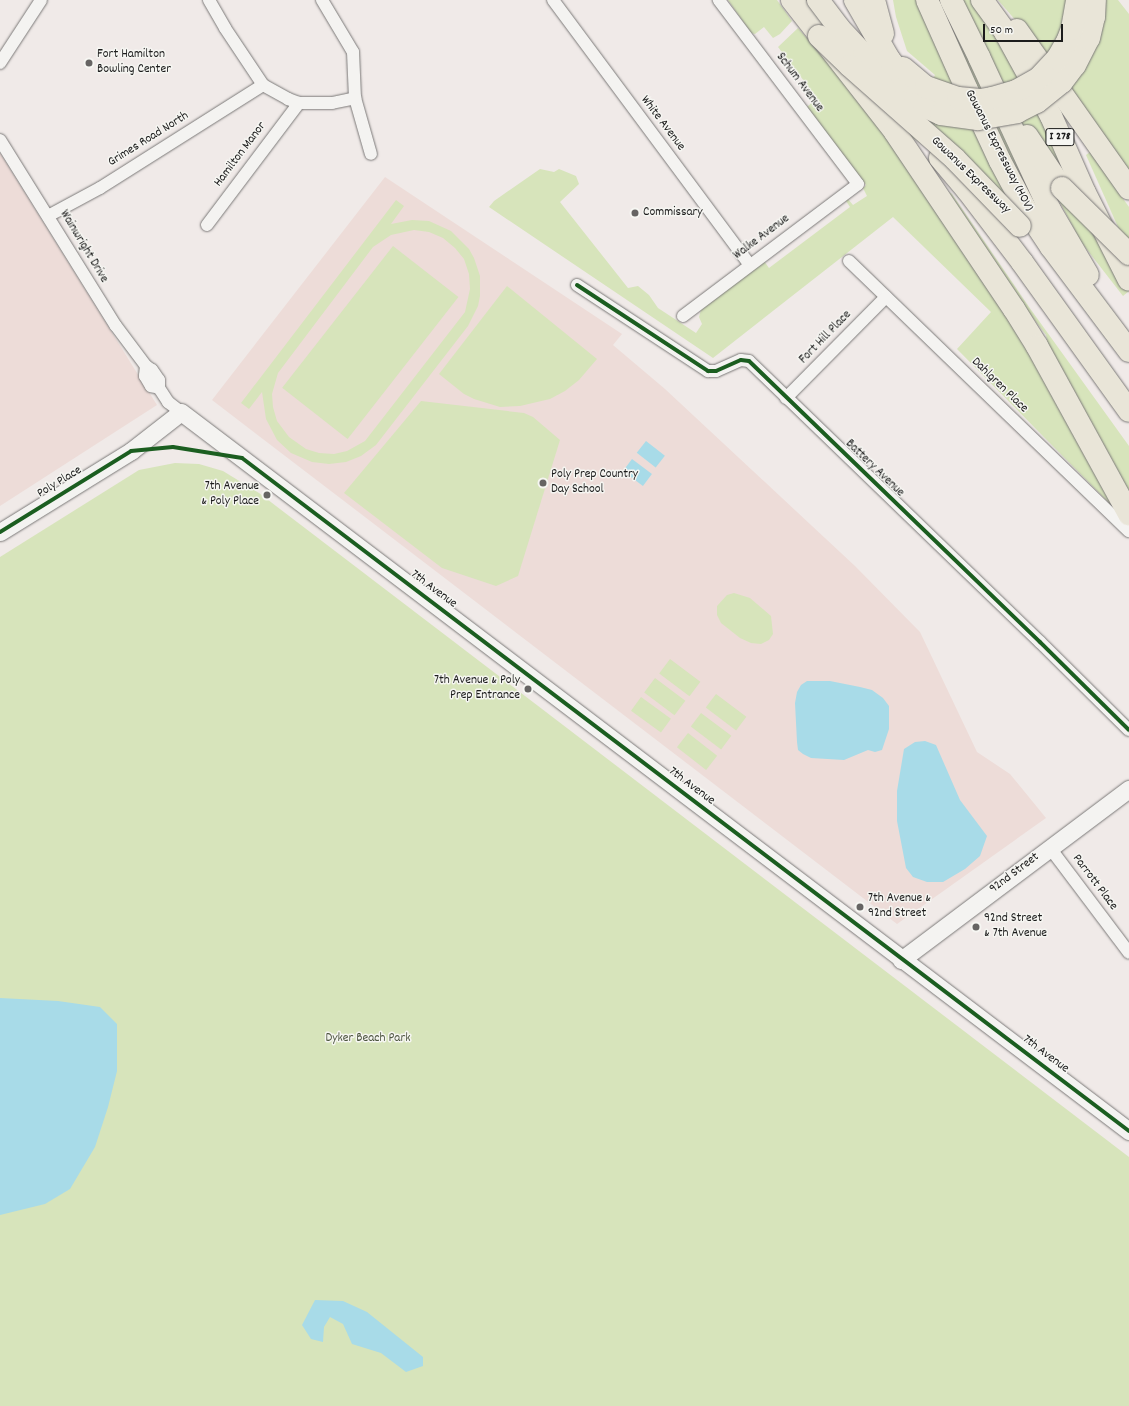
<!DOCTYPE html>
<html>
<head>
<meta charset="utf-8">
<style>
  body { margin:0 }
  #map { position:relative; width:1129px; height:1406px; overflow:hidden; background:#f0eae8; font-family:Dekko,sans-serif }
  div>[style] { position:absolute }
  .built>* { inset:0; background:#eddcd8 }
  .green>* { inset:0; background:#d7e4bb; transform-origin:0 0 }
  .water>* { inset:0; background:#a8dbe8; transform-origin:0 0 }
  .roads { filter:drop-shadow(0 0 1px #7b7978) drop-shadow(0 0 1px #7b7978) }
  .street>* { height:12px; margin:-6px; padding:0 6px; transform-origin:6px; border-radius:6px; background:#f4f3f1 }
  .secondary>* { height:17px; margin:-8.5px; padding:0 8.5px; transform-origin:8.5px; border-radius:8.5px; background:#f4f3f1 }
  .highway>* { height:22px; margin:-11px; padding:0 11px; transform-origin:11px; border-radius:11px; background:#e9e5d8 }
  .bridges { filter:drop-shadow(0 0 1px #7b7978) drop-shadow(0 0 1px #7b7978) }
  .highway-bridge>* { height:22px; margin:-11px; padding:0 11px; transform-origin:11px; border-radius:11px; background:#e9e5d8 }
  .cycleway>* { height:4px; margin:-2px; padding:0 2px; transform-origin:2px; border-radius:2px; background:#1b5e20 }
  .dots>* { width:11px; height:11px; translate:-50% -50%; box-sizing:border-box; border:2px solid #f6f6f2; border-radius:50% }
  span { translate:-50% -50%; white-space:nowrap; text-align:center; line-height:1.15; -webkit-text-stroke:3px #f6f6f2; paint-order:stroke }
  .shield-label span { padding:1px 3px; background:#f6f6f2; border:1px solid; border-radius:3px; -webkit-text-stroke-width:0 }
  .shield-label { font-size:12px; color:#1c1c1c; font-weight:700 }
  .poi-label { font-size:13px; color:#1c1c1c }
  .left { translate:0 -50%; text-align:left }
  .right { translate:-100% -50%; text-align:right }
  .street-label { font-size:13px; color:#1c1c1c }
  .park-label { font-size:13px; color:#4e5641 }
  .scale { position:absolute; left:983px; top:24px; width:80px; height:18px; box-sizing:border-box; border:2px solid #1c1c1c; border-top:0; padding-left:5px; font-size:12px; line-height:14px; white-space:nowrap; color:#1c1c1c; -webkit-text-stroke:3px #f6f6f2; paint-order:stroke }
</style>
</head>
<body>
<div id="map">
  <div class="built">
    <i style="clip-path:polygon(0 153px,157px 405px,0 506px)"></i>
    <i style="clip-path:polygon(385px 177px,622px 334px,613px 345px,665px 389px,855px 566px,920px 632px,977px 752px,1010px 774px,1046px 818px,897px 924px,212px 400px)"></i>
  </div>
  <div class="green">
    <i style="clip-path:polygon(728px 0,777px 0,792px 21px,780px 34px,773px 38px,764px 27px,755px 34px,751px 33px)"></i>
    <i style="clip-path:polygon(893px 0,975px 0,994px 26px,1129px 291px,1123px 296px,1081px 242px,1055px 193px,1024px 216px,906px 133px,935px 75px,907px 51px,896px 17px)"></i>
    <i style="clip-path:polygon(998px 0,1118px 0,1129px 14px,1129px 182px,1017px 22px)"></i>
    <i style="clip-path:polygon(798px 28px,837px 73px,873px 111px,1029px 347px,1117px 511px,957px 349px,991px 312px,893px 217px,713px 358px,489px 207px,494px 201px,540px 169px,554px 172px,559px 169px,576px 176px,579px 184px,560px 202px,628px 288px,638px 286px,649px 295px,658px 308px,696px 333px,702px 324px,699px 317px,701px 310px,764px 261px,769px 268px,850px 207px,846px 201px,848px 199px,853px 205px,867px 196px,863px 188px,866px 185px,807px 107px,817px 98px,778px 47px)"></i>
    <i style="clip-path:polygon(1090px 152px,1129px 207px,1129px 242px,1122px 236px,1086px 155px)"></i>
    <i style="clip-path:polygon(949px 192px,952px 194px,1029px 307px,1129px 446px,1129px 499px,1050px 358px,1046px 335px,1015px 295px)"></i>
    <i style="clip-path:polygon(evenodd,396px 200px,404px 206px,391px 224px,412px 220px,429px 221px,451px 231px,469px 249px,474px 258px,480px 276px,480px 296px,478px 306px,468px 326px,376px 445px,361px 456px,346px 462px,329px 464px,312px 462px,291px 453px,277px 440px,266px 419px,262px 392px,249px 409px,241px 403px,396px 200px,414px 230px,429px 232px,443px 238px,455px 248px,464px 259px,469px 274px,470px 289px,465px 312px,365px 441px,347px 451px,334px 454px,319px 453px,306px 449px,289px 437px,277px 421px,273px 407px,272px 394px,278px 373px,373px 247px,391px 235px,414px 230px)"></i>
    <i style="left:393px;top:246px;width:83px;height:180px;rotate:38deg"></i>
    <i style="clip-path:polygon(507px 286px,597px 359px,579px 380px,565px 391px,550px 399px,520px 406px,500px 407px,474px 399px,464px 394px,439px 374px)"></i>
    <i style="clip-path:polygon(421px 401px,524px 413px,533px 417px,560px 440px,518px 576px,496px 586px,442px 568px,344px 493px)"></i>
    <i style="clip-path:polygon(175px 463px,199px 464px,223px 471px,259px 493px,1129px 1157px,1129px 1406px,0 1406px,0 557px,139px 470px)"></i>
    <i style="clip-path:polygon(734px 593px,750px 598px,771px 616px,773px 634px,769px 640px,761px 644px,751px 643px,740px 638px,721px 623px,717px 615px,717px 606px,727px 595px)"></i>
    <i style="left:670px;top:659px;width:38px;height:18px;rotate:37deg"></i>
    <i style="left:655px;top:678px;width:38px;height:18px;rotate:37deg"></i>
    <i style="left:716px;top:694px;width:38px;height:17px;rotate:37deg"></i>
    <i style="left:641px;top:697px;width:37px;height:17px;rotate:36deg"></i>
    <i style="left:701px;top:713px;width:38px;height:17px;rotate:37deg"></i>
    <i style="left:688px;top:733px;width:37px;height:18px;rotate:38deg"></i>
  </div>
  <div class="water">
    <i style="left:646px;top:441px;width:24px;height:15px;rotate:38deg"></i>
    <i style="left:632px;top:459px;width:25px;height:15px;rotate:37deg"></i>
    <i style="clip-path:polygon(807px 681px,830px 681px,860px 687px,872px 690px,883px 698px,889px 706px,889px 729px,882px 750px,875px 752px,868px 750px,844px 760px,811px 758px,803px 754px,798px 750px,797px 742px,795px 703px,797px 692px,801px 685px)"></i>
    <i style="clip-path:polygon(925px 741px,936px 745px,960px 800px,987px 836px,980px 856px,965px 869px,943px 882px,927px 882px,913px 877px,906px 868px,897px 821px,897px 791px,904px 749px,915px 742px)"></i>
    <i style="clip-path:polygon(0 998px,58px 1001px,100px 1007px,117px 1024px,117px 1071px,108px 1107px,95px 1147px,70px 1189px,45px 1204px,0 1215px)"></i>
    <i style="clip-path:polygon(315px 1300px,343px 1301px,367px 1312px,423px 1357px,423px 1366px,406px 1372px,381px 1353px,352px 1344px,343px 1324px,330px 1317px,324px 1327px,323px 1342px,311px 1339px,302px 1325px)"></i>
  </div>
  <div class="roads">
    <div class="street">
      <i style="left:209px;top:0;width:32px;rotate:60deg"></i>
      <i style="left:225px;top:28px;width:69px;rotate:56.3deg"></i>
      <i style="left:263px;top:85px;width:29px;rotate:29deg"></i>
      <i style="left:288px;top:99px;width:12px;rotate:20deg"></i>
      <i style="left:299px;top:103px;width:33px"></i>
      <i style="left:332px;top:103px;width:24px;rotate:-12deg"></i>
      <i style="left:322px;top:0;width:61px;rotate:59.2deg"></i>
      <i style="left:353px;top:52px;width:46px;rotate:87.5deg"></i>
      <i style="left:355px;top:98px;width:58px;rotate:74.1deg"></i>
      <i style="left:553px;top:0;width:330px;rotate:53.4deg"></i>
      <i style="left:0;top:63px;width:75px;rotate:-56.9deg"></i>
      <i style="left:0;top:140px;width:219px;rotate:58.1deg"></i>
      <i style="left:116px;top:326px;width:50px;rotate:53.1deg"></i>
      <i style="left:146px;top:366px;width:7px;rotate:34deg"></i>
      <i style="left:152px;top:370px;width:12px;rotate:55deg"></i>
      <i style="left:159px;top:380px;width:8px;rotate:90deg"></i>
      <i style="left:48px;top:216px;width:59px;rotate:-28.3deg"></i>
      <i style="left:100px;top:188px;width:193px;rotate:-32.3deg"></i>
      <i style="left:207px;top:225px;width:153px;rotate:-53deg"></i>
      <i style="left:849px;top:261px;width:389px;rotate:44deg"></i>
      <i style="left:577px;top:285px;width:157px;rotate:33.3deg"></i>
      <i style="left:708px;top:371px;width:8px"></i>
      <i style="left:716px;top:371px;width:27px;rotate:-24deg"></i>
      <i style="left:741px;top:360px;width:8px;rotate:7deg"></i>
      <i style="left:749px;top:361px;width:405px;rotate:44deg"></i>
      <i style="left:1040px;top:642px;width:125px;rotate:44.7deg"></i>
      <i style="left:683px;top:316px;width:219px;rotate:-37deg"></i>
      <i style="left:858px;top:184px;width:231px;rotate:-127.1deg"></i>
      <i style="left:146px;top:366px;width:10px;rotate:96deg"></i>
      <i style="left:145px;top:376px;width:12px;rotate:59deg"></i>
      <i style="left:151px;top:386px;width:8px;rotate:14deg"></i>
      <i style="left:159px;top:388px;width:17px;rotate:57deg"></i>
      <i style="left:168px;top:402px;width:16px;rotate:38deg"></i>
      <i style="left:786px;top:398px;width:142px;rotate:-45.3deg"></i>
      <i style="left:1050px;top:848px;width:131px;rotate:53deg"></i>
    </div>
    <div class="secondary">
      <i style="left:0;top:532px;width:154px;rotate:-31.7deg"></i>
      <i style="left:131px;top:451px;width:63px;rotate:-38deg"></i>
      <i style="left:181px;top:412px;width:1190px;rotate:37.18deg"></i>
      <i style="left:901px;top:960px;width:285px;rotate:-36.9deg"></i>
    </div>
    <div class="highway">
      <i style="left:792px;top:0;width:167px;rotate:52deg"></i>
      <i style="left:895px;top:132px;width:213px;rotate:56.1deg"></i>
      <i style="left:1014px;top:309px;width:44px;rotate:58.1deg"></i>
      <i style="left:1037px;top:346px;width:192px;rotate:61.3deg"></i>
      <i style="left:927px;top:0;width:98px;rotate:66deg"></i>
      <i style="left:967px;top:90px;width:78px;rotate:65.1deg"></i>
      <i style="left:1000px;top:161px;width:53px;rotate:62deg"></i>
      <i style="left:1025px;top:208px;width:47px;rotate:56.3deg"></i>
      <i style="left:1051px;top:247px;width:130px;rotate:53.1deg"></i>
      <i style="left:951px;top:0;width:64px;rotate:63.8deg"></i>
      <i style="left:979px;top:57px;width:169px;rotate:65.1deg"></i>
      <i style="left:1050px;top:210px;width:75px;rotate:59.7deg"></i>
      <i style="left:982px;top:0;width:39px;rotate:54deg"></i>
      <i style="left:1005px;top:32px;width:96px;rotate:61.3deg"></i>
      <i style="left:1051px;top:116px;width:84px;rotate:66.2deg"></i>
      <i style="left:1085px;top:193px;width:97px;rotate:63.2deg"></i>
      <i style="left:1017px;top:30px;width:194px;rotate:54.8deg"></i>
      <i style="left:1027px;top:136px;width:63px;rotate:56.1deg"></i>
      <i style="left:940px;top:158px;width:43px;rotate:49.7deg"></i>
      <i style="left:968px;top:191px;width:89px;rotate:52.7deg"></i>
      <i style="left:1022px;top:262px;width:183px;rotate:54.3deg"></i>
    </div>
  </div>
  <div class="bridges">
    <div class="highway-bridge">
      <i style="left:818px;top:0;width:34px;rotate:53deg"></i>
      <i style="left:838px;top:27px;width:38px;rotate:47deg"></i>
      <i style="left:864px;top:55px;width:52px;rotate:45deg"></i>
      <i style="left:901px;top:92px;width:24px;rotate:33deg"></i>
      <i style="left:921px;top:105px;width:22px;rotate:24deg"></i>
      <i style="left:941px;top:114px;width:37px;rotate:8deg"></i>
      <i style="left:978px;top:119px;width:40px;rotate:-10deg"></i>
      <i style="left:1017px;top:112px;width:22px;rotate:-27deg"></i>
      <i style="left:1037px;top:102px;width:32px;rotate:-39deg"></i>
      <i style="left:1062px;top:82px;width:21px;rotate:-53deg"></i>
      <i style="left:1075px;top:65px;width:30px;rotate:-63deg"></i>
      <i style="left:1089px;top:38px;width:22px;rotate:-77deg"></i>
      <i style="left:1094px;top:17px;width:17px;rotate:-87deg"></i>
      <i style="left:855px;top:0;width:68px;rotate:60deg"></i>
      <i style="left:889px;top:59px;width:18px;rotate:52deg"></i>
      <i style="left:900px;top:73px;width:15px;rotate:42deg"></i>
      <i style="left:874px;top:0;width:35px;rotate:75deg"></i>
      <i style="left:819px;top:36px;width:43px;rotate:44.1deg"></i>
      <i style="left:850px;top:66px;width:140px;rotate:41.5deg"></i>
      <i style="left:955px;top:159px;width:93px;rotate:45.9deg"></i>
      <i style="left:903px;top:68px;width:30px;rotate:40deg"></i>
      <i style="left:926px;top:87px;width:34px;rotate:19deg"></i>
      <i style="left:958px;top:98px;width:22px;rotate:5deg"></i>
      <i style="left:980px;top:100px;width:12px;rotate:-9deg"></i>
      <i style="left:992px;top:98px;width:25px;rotate:-16deg"></i>
      <i style="left:1016px;top:91px;width:26px;rotate:-29deg"></i>
      <i style="left:1039px;top:78px;width:26px;rotate:-47deg"></i>
      <i style="left:1057px;top:59px;width:20px;rotate:-60deg"></i>
      <i style="left:1067px;top:42px;width:14px;rotate:-69deg"></i>
      <i style="left:1072px;top:29px;width:29px;rotate:-80deg"></i>
      <i style="left:1062px;top:188px;width:94px;rotate:44.6deg"></i>
    </div>
  </div>
  <div class="cycleway">
    <i style="left:577px;top:285px;width:157px;rotate:33.3deg"></i>
    <i style="left:708px;top:371px;width:8px"></i>
    <i style="left:716px;top:371px;width:27px;rotate:-24deg"></i>
    <i style="left:741px;top:360px;width:8px;rotate:7deg"></i>
    <i style="left:749px;top:361px;width:405px;rotate:44deg"></i>
    <i style="left:1040px;top:642px;width:125px;rotate:44.7deg"></i>
    <i style="left:0;top:532px;width:154px;rotate:-31.7deg"></i>
    <i style="left:131px;top:451px;width:42px;rotate:-5.4deg"></i>
    <i style="left:173px;top:447px;width:70px;rotate:9.1deg"></i>
    <i style="left:242px;top:458px;width:1113px;rotate:37.19deg"></i>
  </div>
  <div class="dots">
    <i style="left:89px;top:63px;background:#666463"></i>
    <i style="left:635px;top:213px;background:#666463"></i>
    <i style="left:543px;top:483px;background:#666463"></i>
    <i style="left:267px;top:495px;background:#666463"></i>
    <i style="left:528px;top:689px;background:#666463"></i>
    <i style="left:860px;top:907px;background:#666463"></i>
    <i style="left:976px;top:927px;background:#666463"></i>
  </div>
  <div class="shield-label">
    <span style="left:1060px;top:137px">I 278</span>
  </div>
  <div class="poi-label">
    <span class="left" style="left:97px;top:63px">Fort Hamilton<br>Bowling Center</span>
    <span class="left" style="left:643px;top:213px">Commissary</span>
    <span class="left" style="left:551px;top:483px">Poly Prep Country<br>Day School</span>
    <span class="right" style="left:259px;top:495px">7th Avenue<br>&amp; Poly Place</span>
    <span class="right" style="left:520px;top:689px">7th Avenue &amp; Poly<br>Prep Entrance</span>
    <span class="left" style="left:868px;top:907px">7th Avenue &amp;<br>92nd Street</span>
    <span class="left" style="left:984px;top:927px">92nd Street<br>&amp; 7th Avenue</span>
  </div>
  <div class="street-label">
    <span style="left:799px;top:83px;rotate:53deg">Schum Avenue</span>
    <span style="left:662px;top:124px;rotate:53deg">White Avenue</span>
    <span style="left:149px;top:140px;rotate:-32deg">Grimes Road North</span>
    <span style="left:998px;top:151px;rotate:63deg">Gowanus Expressway (HOV)</span>
    <span style="left:241px;top:155px;rotate:-53deg">Hamilton Manor</span>
    <span style="left:970px;top:176px;rotate:44deg">Gowanus Expressway</span>
    <span style="left:762px;top:238px;rotate:-37deg">Walke Avenue</span>
    <span style="left:83px;top:247px;rotate:59deg">Wainwright Drive</span>
    <span style="left:826px;top:338px;rotate:-46deg">Fort Hill Place</span>
    <span style="left:999px;top:386px;rotate:44deg">Dahlgren Place</span>
    <span style="left:874px;top:469px;rotate:44deg">Battery Avenue</span>
    <span style="left:60px;top:483px;rotate:-31deg">Poly Place</span>
    <span style="left:433px;top:590px;rotate:37deg">7th Avenue</span>
    <span style="left:691px;top:787px;rotate:37deg">7th Avenue</span>
    <span style="left:1015px;top:874px;rotate:-37deg">92nd Street</span>
    <span style="left:1094px;top:883px;rotate:53deg">Parrott Place</span>
    <span style="left:1045px;top:1055px;rotate:37deg">7th Avenue</span>
  </div>
  <div class="park-label">
    <span style="left:368px;top:1039px">Dyker Beach Park</span>
  </div>
  <div class="scale">50 m</div>
</div>
</body>
</html>
